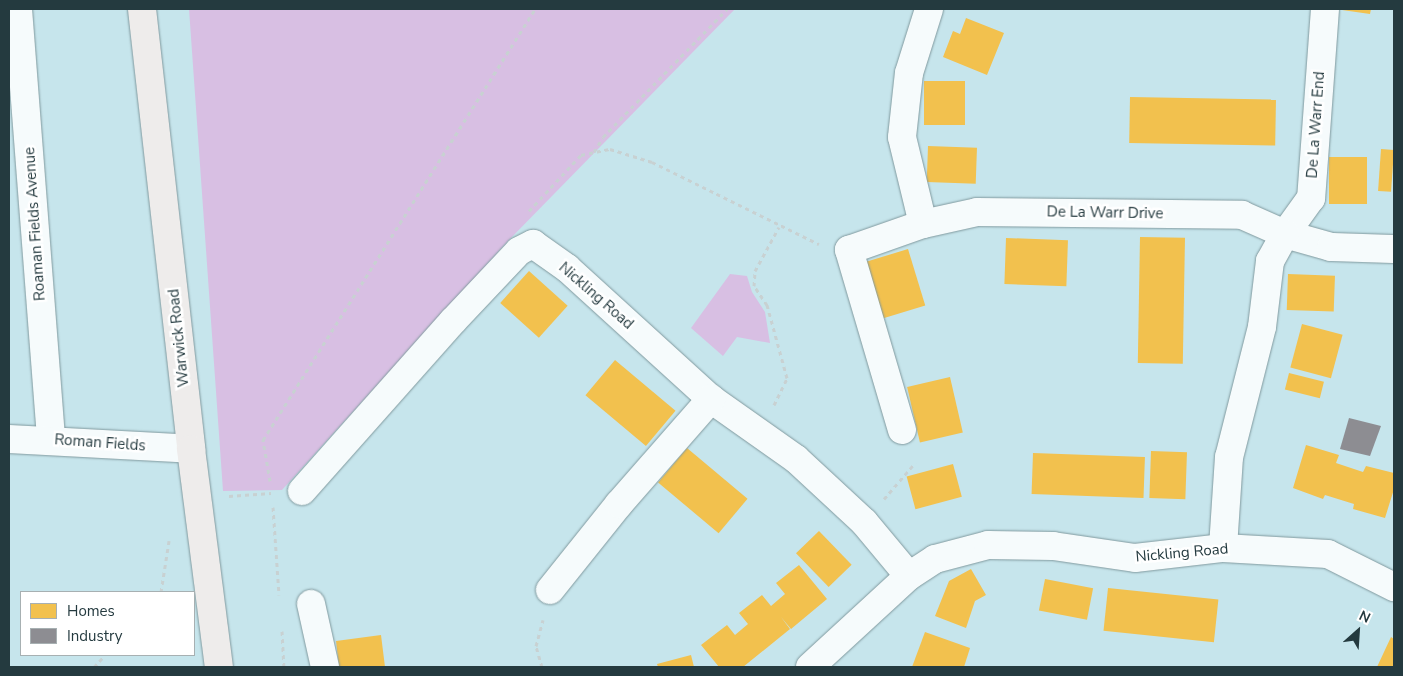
<!DOCTYPE html>
<html>
<head>
<meta charset="utf-8">
<style>
  body { margin:0 }
  #map { position:relative; width:1403px; height:676px; overflow:hidden; background:#c6e5ec; font-family:"Nunito Sans",sans-serif }
  div>[style] { position:absolute }
  .green>* { inset:0; background:#d8bfe3 }
  .homes>* { inset:0; background:#f2c14e; transform-origin:0 0 }
  .industry>* { inset:0; background:#8d8d92 }
  .path>* { height:3px; margin-top:-1.5px; transform-origin:0; background:repeating-linear-gradient(90deg,#c8d1d2 0 4px,transparent 0 8px) }
  .roads { filter:drop-shadow(0 0 1px #80999e) drop-shadow(0 0 1px #80999e) }
  .minor>* { height:28px; margin:-14px; padding:0 14px; transform-origin:14px; border-radius:14px; background:#f6fbfc }
  .major>* { height:28px; margin:-14px; padding:0 14px; transform-origin:14px; border-radius:14px; background:#eeeceb }
  span { translate:-50% -50%; white-space:nowrap; text-align:center; line-height:1.15; -webkit-text-stroke:5px #fff; paint-order:stroke }
  .street-label { font-size:15px; color:#243a3f }
  .frame { position:absolute; inset:0; border:10px solid #243a3f; pointer-events:none }
  .legend { position:absolute; left:20px; top:591px; width:175px; height:65px; box-sizing:border-box; background:#fff; border:1px solid #a7b0b2; margin:0; padding:6px 9px; list-style:none; font-size:15px; color:#243a3f }
  .legend li { display:flex; align-items:center; gap:10px; height:25px }
  .legend b { width:25px; border:1px solid #a7b0b2 }
  .north { position:absolute; left:1333px; top:606px; width:50px; height:50px; -webkit-text-stroke:4px #fff; paint-order:stroke; rotate:26deg; font-size:14px; font-weight:700; line-height:20px; text-align:center; color:#243a3f }
  .north::after { content:''; display:block; margin:auto; width:18px; height:22px; background:#243a3f; clip-path:polygon(50% 0,100% 100%,50% 72%,0 100%) }
</style>
</head>
<body>
<div id="map">
  <div class="green">
    <i style="clip-path:polygon(189px 9px,735px 9px,508px 241px,282px 490px,223px 491px)"></i>
    <i style="clip-path:polygon(730px 274px,747px 276px,752px 292px,765px 312px,770px 343px,737px 337px,723px 356px,691px 328px)"></i>
  </div>
  <div class="homes">
    <i style="clip-path:polygon(1335px 9px,1371px 9px,1370px 14px)"></i>
    <i style="clip-path:polygon(966px 18px,1004px 33px,987px 75px,943px 57px,953px 31px,960px 34px)"></i>
    <i style="left:924px;top:81px;width:41px;height:44px"></i>
    <i style="left:1130px;top:97px;width:146px;height:46px;rotate:1deg"></i>
    <i style="left:928px;top:146px;width:49px;height:36px;rotate:2deg"></i>
    <i style="left:1381px;top:149px;width:13px;height:42px;rotate:4deg"></i>
    <i style="left:1329px;top:157px;width:38px;height:47px"></i>
    <i style="left:1140px;top:237px;width:45px;height:126px;rotate:1deg"></i>
    <i style="left:1006px;top:238px;width:62px;height:46px;rotate:2deg"></i>
    <i style="left:908px;top:249px;width:59px;height:48px;rotate:73deg"></i>
    <i style="left:529px;top:271px;width:52px;height:43px;rotate:42deg"></i>
    <i style="left:1288px;top:274px;width:47px;height:36px;rotate:2deg"></i>
    <i style="left:1302px;top:324px;width:42px;height:45px;rotate:15deg"></i>
    <i style="left:615px;top:360px;width:79px;height:46px;rotate:40deg"></i>
    <i style="left:1289px;top:373px;width:36px;height:17px;rotate:14deg"></i>
    <i style="left:950px;top:377px;width:57px;height:44px;rotate:77deg"></i>
    <i style="clip-path:polygon(1306px 445px,1339px 455px,1336px 463px,1363px 472px,1366px 466px,1394px 473px,1394px 489px,1385px 518px,1353px 509px,1354px 504px,1325px 495px,1323px 499px,1293px 488px)"></i>
    <i style="left:687px;top:448px;width:79px;height:45px;rotate:40deg"></i>
    <i style="left:1151px;top:451px;width:36px;height:47px;rotate:2deg"></i>
    <i style="left:1033px;top:453px;width:112px;height:41px;rotate:2deg"></i>
    <i style="left:953px;top:464px;width:34px;height:48px;rotate:75deg"></i>
    <i style="left:819px;top:531px;width:47px;height:32px;rotate:46deg"></i>
    <i style="clip-path:polygon(799px 565px,827px 599px,791px 629px,781px 617px,790px 629px,743px 667px,719px 667px,701px 645px,727px 625px,735px 635px,748px 624px,739px 613px,762px 595px,771px 606px,785px 594px,776px 583px)"></i>
    <i style="clip-path:polygon(971px 569px,986px 595px,975px 601px,966px 628px,935px 616px,949px 581px)"></i>
    <i style="left:1045px;top:579px;width:49px;height:32px;rotate:11deg"></i>
    <i style="left:1108px;top:588px;width:111px;height:43px;rotate:6deg"></i>
    <i style="clip-path:polygon(925px 632px,970px 648px,964px 667px,912px 667px)"></i>
    <i style="clip-path:polygon(381px 635px,385px 667px,339px 667px,336px 641px)"></i>
    <i style="clip-path:polygon(1391px 637px,1394px 639px,1394px 667px,1377px 667px)"></i>
    <i style="clip-path:polygon(691px 655px,694px 667px,658px 667px,657px 664px)"></i>
  </div>
  <div class="industry">
    <i style="clip-path:polygon(1349px 418px,1381px 426px,1370px 456px,1340px 449px)"></i>
  </div>
  <div class="path">
    <i style="left:594px;top:152px;width:17px;rotate:-59deg"></i>
    <i style="left:603px;top:137px;width:178px;rotate:-45.9deg"></i>
    <i style="left:529px;top:211px;width:76px;rotate:-47.1deg"></i>
    <i style="left:581px;top:155px;width:30px;rotate:-12deg"></i>
    <i style="left:610px;top:149px;width:44px;rotate:17.2deg"></i>
    <i style="left:652px;top:162px;width:186px;rotate:26.2deg"></i>
    <i style="left:774px;top:405px;width:30px;rotate:-64deg"></i>
    <i style="left:787px;top:378px;width:76px;rotate:-105.3deg"></i>
    <i style="left:767px;top:305px;width:23px;rotate:-124deg"></i>
    <i style="left:754px;top:286px;width:15px;rotate:-86deg"></i>
    <i style="left:755px;top:271px;width:50px;rotate:-61.4deg"></i>
    <i style="left:270px;top:481px;width:42px;rotate:-99.7deg"></i>
    <i style="left:263px;top:440px;width:510px;rotate:-57.74deg"></i>
    <i style="left:229px;top:496px;width:42px;rotate:-4.1deg"></i>
    <i style="left:884px;top:499px;width:48px;rotate:-49.3deg"></i>
    <i style="left:273px;top:507px;width:88px;rotate:86.1deg"></i>
    <i style="left:161px;top:592px;width:52px;rotate:-81.1deg"></i>
    <i style="left:282px;top:631px;width:36px;rotate:87deg"></i>
    <i style="left:94px;top:667px;width:16px;rotate:-47deg"></i>
    <i style="left:542px;top:667px;width:22px;rotate:-106deg"></i>
    <i style="left:536px;top:646px;width:27px;rotate:-75deg"></i>
  </div>
  <div class="roads">
    <div class="minor">
      <i style="left:18px;top:9px;width:432px;rotate:85.6deg"></i>
      <i style="left:1325px;top:9px;width:190px;rotate:94.2deg"></i>
      <i style="left:1311px;top:198px;width:44px;rotate:125.8deg"></i>
      <i style="left:1285px;top:234px;width:48px;rotate:15.8deg"></i>
      <i style="left:1331px;top:247px;width:63px;rotate:1.8deg"></i>
      <i style="left:923px;top:224px;width:89px;rotate:-103.6deg"></i>
      <i style="left:902px;top:137px;width:64px;rotate:-83.8deg"></i>
      <i style="left:909px;top:73px;width:67px;rotate:-72.6deg"></i>
      <i style="left:902px;top:430px;width:188px;rotate:-106.4deg"></i>
      <i style="left:849px;top:250px;width:78px;rotate:-19.4deg"></i>
      <i style="left:923px;top:224px;width:55px;rotate:-12.5deg"></i>
      <i style="left:977px;top:212px;width:265px;rotate:0.6deg"></i>
      <i style="left:1242px;top:215px;width:47px;rotate:23.8deg"></i>
      <i style="left:1285px;top:234px;width:31px;rotate:119deg"></i>
      <i style="left:1270px;top:261px;width:66px;rotate:96.9deg"></i>
      <i style="left:1262px;top:327px;width:134px;rotate:104.2deg"></i>
      <i style="left:1229px;top:457px;width:91px;rotate:93.8deg"></i>
      <i style="left:9px;top:439px;width:182px;rotate:3.1deg"></i>
      <i style="left:302px;top:491px;width:227px;rotate:-48.4deg"></i>
      <i style="left:453px;top:321px;width:96px;rotate:-46.7deg"></i>
      <i style="left:519px;top:251px;width:16px;rotate:-27deg"></i>
      <i style="left:533px;top:244px;width:42px;rotate:35.2deg"></i>
      <i style="left:567px;top:268px;width:195px;rotate:42.3deg"></i>
      <i style="left:711px;top:399px;width:104px;rotate:35.2deg"></i>
      <i style="left:796px;top:459px;width:93px;rotate:42.8deg"></i>
      <i style="left:864px;top:522px;width:70px;rotate:50.2deg"></i>
      <i style="left:550px;top:590px;width:110px;rotate:-51.3deg"></i>
      <i style="left:619px;top:504px;width:140px;rotate:-48.8deg"></i>
      <i style="left:311px;top:604px;width:65px;rotate:77.5deg"></i>
      <i style="left:810px;top:667px;width:134px;rotate:-42.6deg"></i>
      <i style="left:909px;top:576px;width:31px;rotate:-33deg"></i>
      <i style="left:935px;top:559px;width:55px;rotate:-14.8deg"></i>
      <i style="left:988px;top:545px;width:65px;rotate:0.9deg"></i>
      <i style="left:1053px;top:546px;width:83px;rotate:8.3deg"></i>
      <i style="left:1135px;top:558px;width:89px;rotate:-6.5deg"></i>
      <i style="left:1223px;top:548px;width:105px;rotate:3.3deg"></i>
      <i style="left:1328px;top:554px;width:74px;rotate:26.6deg"></i>
    </div>
    <div class="major">
      <i style="left:142px;top:9px;width:443px;rotate:83.6deg"></i>
      <i style="left:191px;top:449px;width:220px;rotate:82.7deg"></i>
    </div>
  </div>
  <div class="street-label">
    <span style="left:1316px;top:125px;rotate:-86deg">De La Warr End</span>
    <span style="left:1105px;top:213px;rotate:1deg">De La Warr Drive</span>
    <span style="left:35px;top:224px;rotate:-94deg">Roaman Fields Avenue</span>
    <span style="left:596px;top:296px;rotate:41deg">Nickling Road</span>
    <span style="left:179px;top:338px;rotate:-96deg">Warwick Road</span>
    <span style="left:100px;top:443px;rotate:4deg">Roman Fields</span>
    <span style="left:1182px;top:553px;rotate:-5deg">Nickling Road</span>
  </div>
  <div class="frame"></div>
  <ul class="legend">
  <li><b style="height:14px;background:#f2c14e"></b>Homes</li>
  <li><b style="height:14px;background:#8d8d92"></b>Industry</li>
  </ul>
  <div class="north">N</div>
</div>
</body>
</html>
